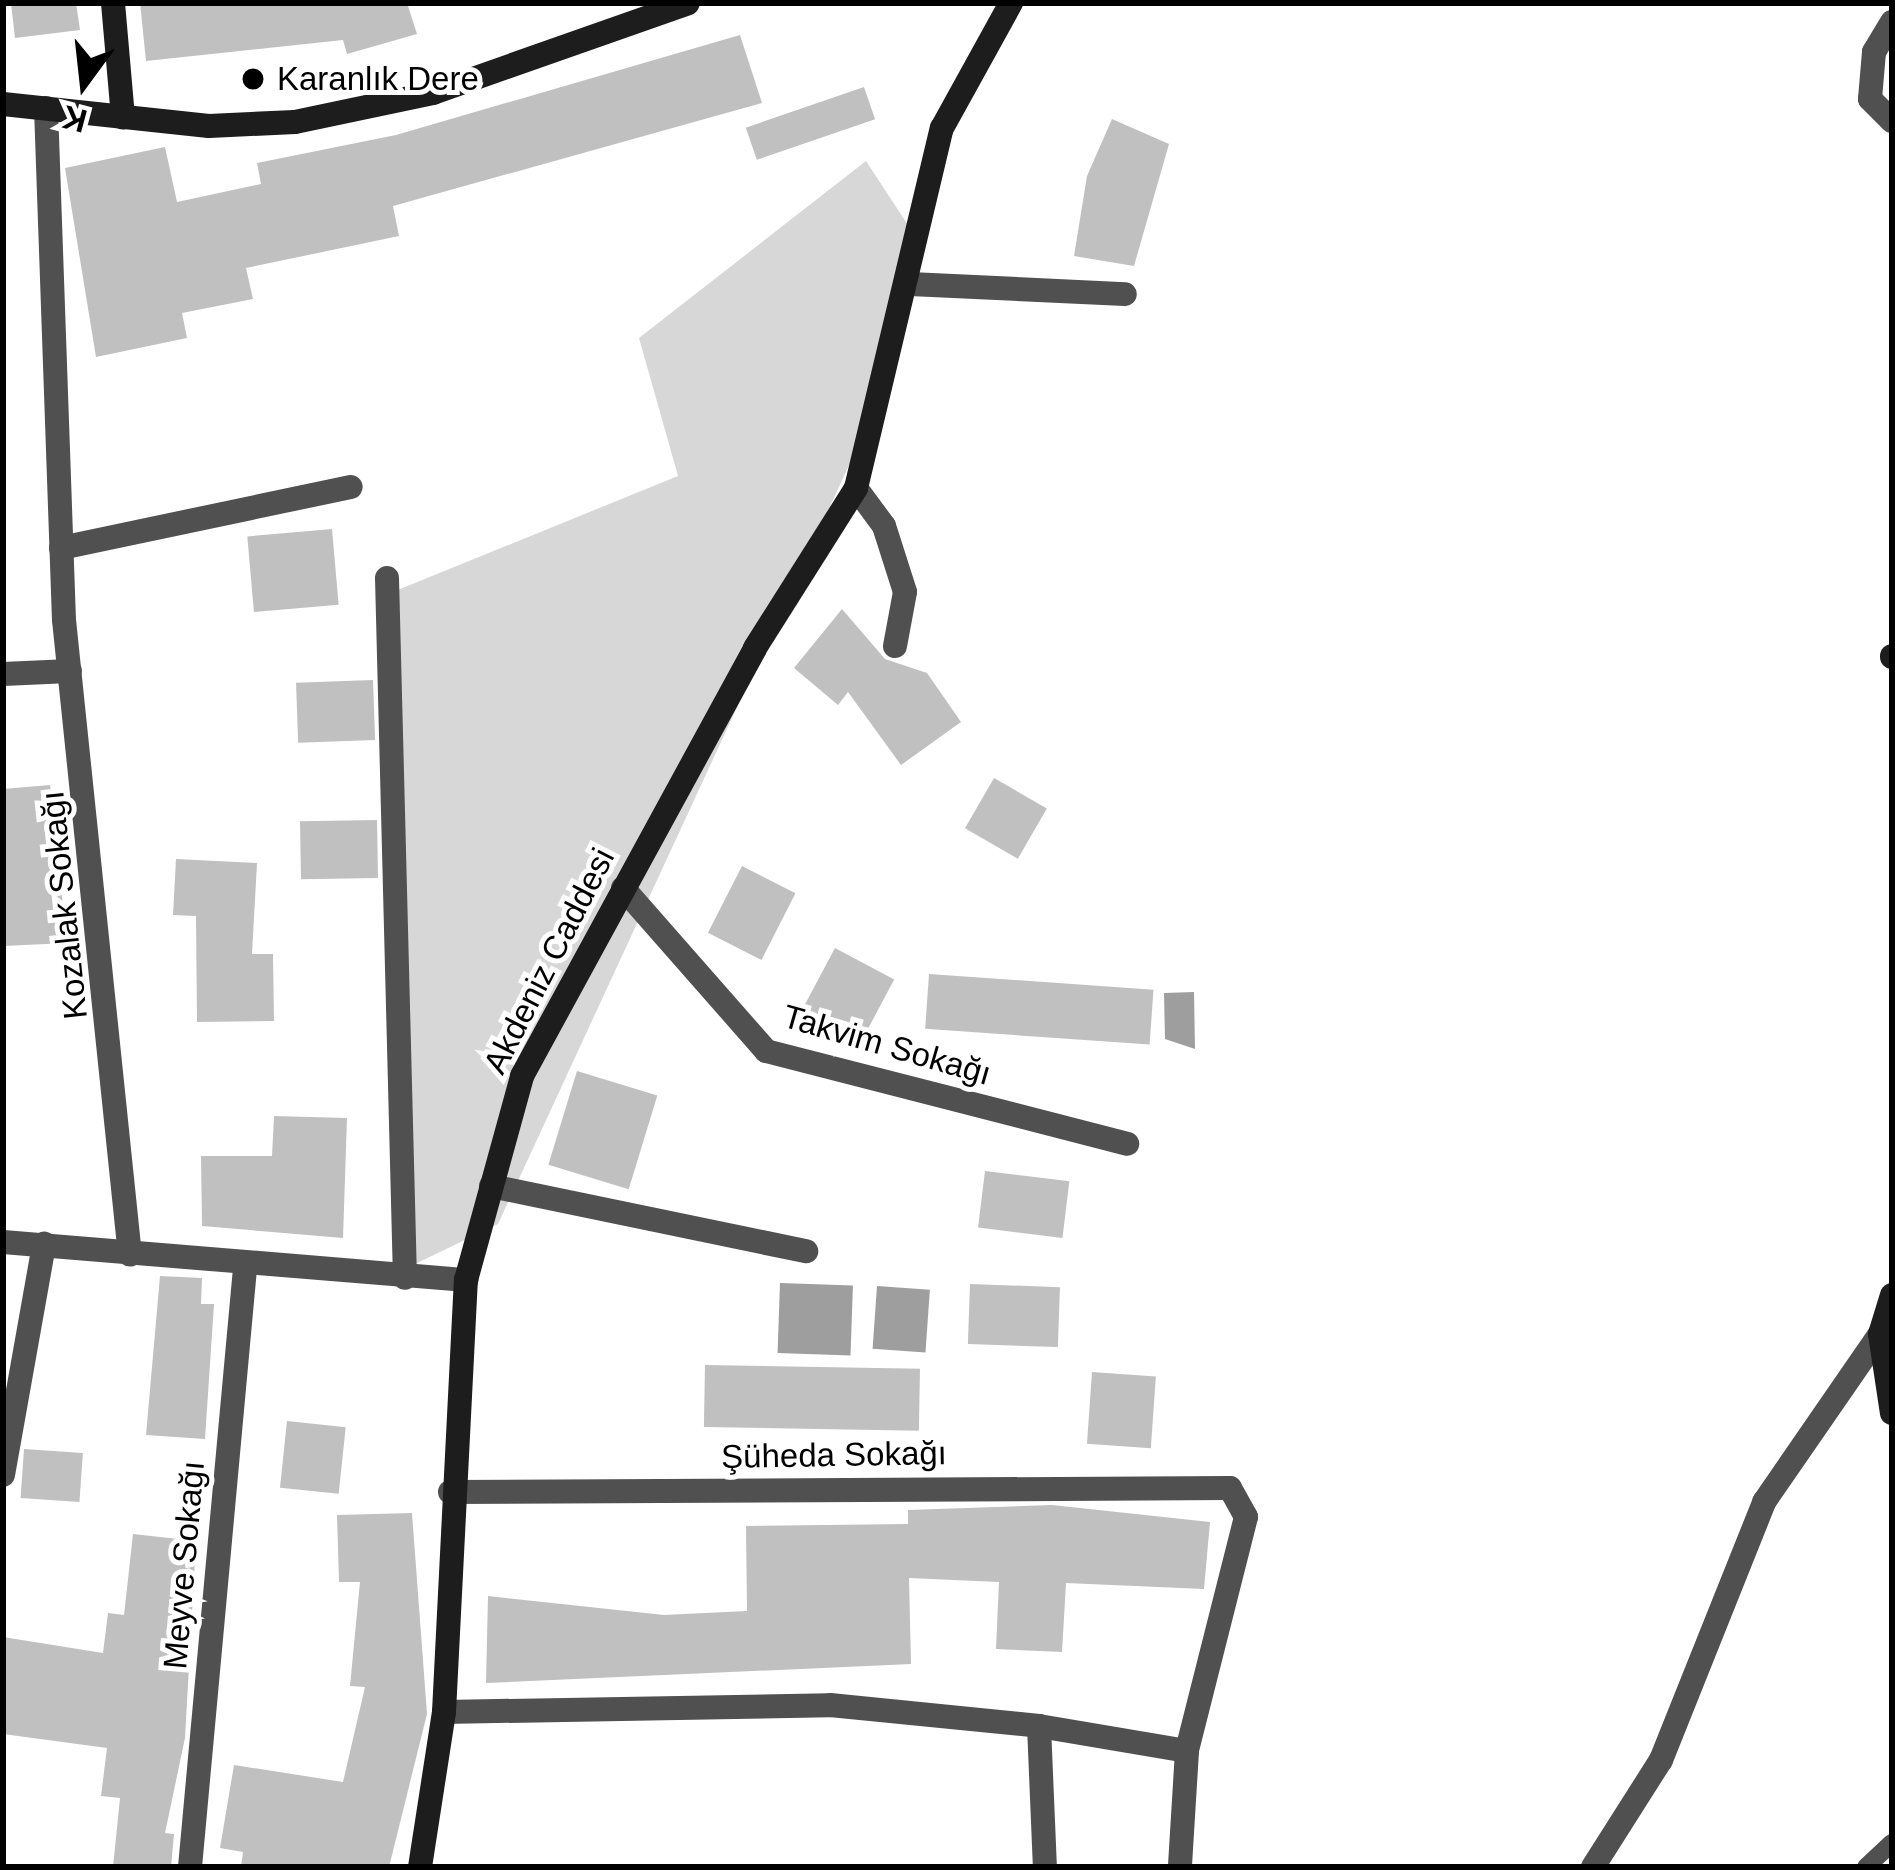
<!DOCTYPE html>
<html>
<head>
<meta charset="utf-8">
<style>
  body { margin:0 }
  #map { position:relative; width:1895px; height:1870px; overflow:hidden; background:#fff; font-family:Arial,sans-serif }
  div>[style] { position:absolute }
  .green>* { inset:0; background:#d7d7d7 }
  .water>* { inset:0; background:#9e9e9e; transform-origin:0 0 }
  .building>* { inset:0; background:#c0c0c0; transform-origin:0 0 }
  .lane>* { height:18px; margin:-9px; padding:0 9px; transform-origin:9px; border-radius:9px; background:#505050 }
  .street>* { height:24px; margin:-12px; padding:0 12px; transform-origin:12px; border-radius:12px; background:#505050 }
  .secondary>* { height:24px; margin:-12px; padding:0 12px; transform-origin:12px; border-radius:12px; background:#1d1d1d }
  .dots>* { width:33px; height:33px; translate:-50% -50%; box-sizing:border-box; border:6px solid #fff; border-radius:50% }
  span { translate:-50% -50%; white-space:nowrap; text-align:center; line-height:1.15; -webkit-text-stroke:10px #fff; paint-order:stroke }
  .poi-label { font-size:33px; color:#000 }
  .left { translate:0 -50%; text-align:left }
  .street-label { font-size:33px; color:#000 }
  .frame { position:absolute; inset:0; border:6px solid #000; pointer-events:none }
  .north { position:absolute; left:24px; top:24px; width:120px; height:120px; -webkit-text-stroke:9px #fff; paint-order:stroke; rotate:195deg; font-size:33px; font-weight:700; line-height:48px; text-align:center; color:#000 }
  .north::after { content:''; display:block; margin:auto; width:42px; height:54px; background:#000; clip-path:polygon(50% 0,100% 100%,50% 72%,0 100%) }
</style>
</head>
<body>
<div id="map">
  <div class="green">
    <i style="clip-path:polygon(866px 161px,923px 248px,881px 396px,498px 1224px,411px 1266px,383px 596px,678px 476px,639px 338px)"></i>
  </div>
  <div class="water">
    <i style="clip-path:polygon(1194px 992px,1195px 1049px,1165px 1039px,1164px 993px)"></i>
    <i style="left:780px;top:1283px;width:73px;height:70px;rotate:2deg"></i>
    <i style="left:877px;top:1286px;width:53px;height:63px;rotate:4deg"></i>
  </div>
  <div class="building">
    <i style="clip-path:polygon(11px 3px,76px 3px,80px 30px,15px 38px)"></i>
    <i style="clip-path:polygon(140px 3px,407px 3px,417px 34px,347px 54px,343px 40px,146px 61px)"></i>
    <i style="clip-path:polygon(740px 35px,762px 103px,393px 206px,399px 236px,246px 268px,253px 299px,182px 313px,187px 338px,96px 357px,65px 168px,165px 147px,177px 202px,261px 184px,257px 163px,396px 135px)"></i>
    <i style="left:864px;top:87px;width:34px;height:125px;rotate:71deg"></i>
    <i style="clip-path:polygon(1112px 119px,1169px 144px,1134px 266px,1074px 256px,1087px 176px)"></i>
    <i style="left:332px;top:529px;width:76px;height:85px;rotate:85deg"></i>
    <i style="clip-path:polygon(842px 609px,885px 659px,927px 673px,961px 722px,901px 765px,848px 692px,838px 705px,794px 668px)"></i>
    <i style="left:373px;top:680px;width:60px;height:77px;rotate:88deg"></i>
    <i style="left:994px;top:778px;width:61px;height:58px;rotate:30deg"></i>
    <i style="clip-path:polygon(50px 785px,67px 943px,3px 946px,3px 789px)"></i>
    <i style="left:377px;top:820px;width:58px;height:77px;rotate:89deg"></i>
    <i style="clip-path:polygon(176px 859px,257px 863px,252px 954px,273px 954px,274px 1021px,197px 1022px,196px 916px,173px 915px)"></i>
    <i style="left:742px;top:866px;width:60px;height:75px;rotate:27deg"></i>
    <i style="left:835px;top:948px;width:67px;height:75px;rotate:28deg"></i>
    <i style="left:929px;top:974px;width:225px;height:55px;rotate:4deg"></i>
    <i style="left:577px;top:1071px;width:84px;height:98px;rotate:17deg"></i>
    <i style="clip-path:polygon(274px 1116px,347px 1118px,343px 1238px,202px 1226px,201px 1156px,272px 1156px)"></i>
    <i style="left:985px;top:1171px;width:85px;height:57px;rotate:7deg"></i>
    <i style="clip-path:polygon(160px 1276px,202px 1278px,201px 1304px,214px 1304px,205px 1439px,146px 1435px)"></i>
    <i style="left:970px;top:1284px;width:90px;height:60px;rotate:2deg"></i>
    <i style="left:705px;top:1365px;width:215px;height:62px;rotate:1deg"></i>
    <i style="left:1092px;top:1372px;width:64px;height:72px;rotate:4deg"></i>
    <i style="left:287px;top:1421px;width:59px;height:67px;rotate:6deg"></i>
    <i style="left:24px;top:1449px;width:59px;height:49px;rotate:4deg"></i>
    <i style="clip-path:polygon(1052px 1505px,1210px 1522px,1204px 1589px,1066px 1583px,1062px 1652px,996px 1649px,999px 1582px,909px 1578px,911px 1664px,486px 1683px,488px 1596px,664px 1615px,747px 1611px,746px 1526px,908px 1524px,908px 1510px)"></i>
    <i style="clip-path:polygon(412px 1513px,427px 1714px,389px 1867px,241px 1867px,243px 1852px,220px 1848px,234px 1765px,343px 1782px,365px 1687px,350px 1686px,360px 1582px,339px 1582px,337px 1515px)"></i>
    <i style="clip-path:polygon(133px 1534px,196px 1541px,185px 1738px,165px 1833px,174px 1834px,171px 1867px,113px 1867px,120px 1798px,101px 1796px,107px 1748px,3px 1734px,3px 1637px,103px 1653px,108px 1613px,124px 1615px)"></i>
  </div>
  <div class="lane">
    <i style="left:1866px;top:1867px;width:35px;rotate:-43deg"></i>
  </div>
  <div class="street">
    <i style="left:1892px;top:22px;width:35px;rotate:121deg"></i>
    <i style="left:1874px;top:52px;width:47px;rotate:94.9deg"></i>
    <i style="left:1870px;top:99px;width:31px;rotate:45deg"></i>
    <i style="left:46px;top:108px;width:512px;rotate:87.99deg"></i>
    <i style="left:64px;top:620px;width:638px;rotate:84.07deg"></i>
    <i style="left:910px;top:284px;width:215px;rotate:2.7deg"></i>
    <i style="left:856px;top:488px;width:47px;rotate:53.6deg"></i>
    <i style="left:884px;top:526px;width:69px;rotate:72.3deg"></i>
    <i style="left:905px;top:592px;width:55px;rotate:100.5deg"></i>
    <i style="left:61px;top:548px;width:296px;rotate:-11.9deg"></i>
    <i style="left:387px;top:578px;width:700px;rotate:88.53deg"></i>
    <i style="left:3px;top:674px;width:67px;rotate:-2.6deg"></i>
    <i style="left:623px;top:888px;width:217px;rotate:48.7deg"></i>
    <i style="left:766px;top:1051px;width:373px;rotate:14.4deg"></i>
    <i style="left:491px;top:1186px;width:322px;rotate:11.7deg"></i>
    <i style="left:3px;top:1242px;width:465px;rotate:4.7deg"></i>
    <i style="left:3px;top:1475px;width:235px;rotate:-79.9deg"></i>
    <i style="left:450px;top:1492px;width:780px;rotate:-0.29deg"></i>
    <i style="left:1230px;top:1488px;width:33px;rotate:61deg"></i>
    <i style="left:1246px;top:1517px;width:241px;rotate:104.2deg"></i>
    <i style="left:1187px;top:1751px;width:116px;rotate:93.5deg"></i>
    <i style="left:444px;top:1712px;width:386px;rotate:-1deg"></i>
    <i style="left:830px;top:1705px;width:210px;rotate:5.7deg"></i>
    <i style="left:1039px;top:1726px;width:141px;rotate:87.6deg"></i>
    <i style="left:1039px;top:1726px;width:150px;rotate:9.6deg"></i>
    <i style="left:190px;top:1867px;width:602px;rotate:-84.75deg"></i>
    <i style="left:1593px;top:1867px;width:127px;rotate:-57.6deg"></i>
    <i style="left:1661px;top:1760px;width:278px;rotate:-68.2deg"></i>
    <i style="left:1764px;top:1502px;width:204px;rotate:-55.4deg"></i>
  </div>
  <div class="secondary">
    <i style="left:113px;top:3px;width:115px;rotate:85deg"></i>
    <i style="left:3px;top:104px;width:207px;rotate:6.1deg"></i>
    <i style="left:209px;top:126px;width:86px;rotate:-2.7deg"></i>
    <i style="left:295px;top:122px;width:141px;rotate:-11.9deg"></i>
    <i style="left:433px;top:93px;width:270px;rotate:-19.4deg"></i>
    <i style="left:1892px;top:656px;width:1px;rotate:90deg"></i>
    <i style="left:1892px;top:1295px;width:41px;rotate:107.1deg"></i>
    <i style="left:1880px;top:1334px;width:80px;rotate:81.4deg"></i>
    <i style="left:420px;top:1867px;width:157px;rotate:-81.2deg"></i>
    <i style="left:444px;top:1712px;width:433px;rotate:-87.1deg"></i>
    <i style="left:466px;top:1280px;width:212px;rotate:-74.6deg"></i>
    <i style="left:522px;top:1076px;width:487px;rotate:-61.4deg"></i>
    <i style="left:755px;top:648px;width:189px;rotate:-57.7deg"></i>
    <i style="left:856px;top:488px;width:370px;rotate:-76.6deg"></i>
    <i style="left:942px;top:128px;width:143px;rotate:-61.1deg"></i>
  </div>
  <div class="dots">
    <i style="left:253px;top:79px;background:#000"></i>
  </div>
  <div class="poi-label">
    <span class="left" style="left:277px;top:79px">Karanlık Dere</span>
  </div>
  <div class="street-label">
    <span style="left:64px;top:905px;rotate:-96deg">Kozalak Sokağı</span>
    <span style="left:549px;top:961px;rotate:-63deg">Akdeniz Caddesi</span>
    <span style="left:887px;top:1045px;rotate:16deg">Takvim Sokağı</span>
    <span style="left:834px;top:1455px;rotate:-1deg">Şüheda Sokağı</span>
    <span style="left:184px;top:1565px;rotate:-85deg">Meyve Sokağı</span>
  </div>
  <div class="frame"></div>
  <div class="north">K</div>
</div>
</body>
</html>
